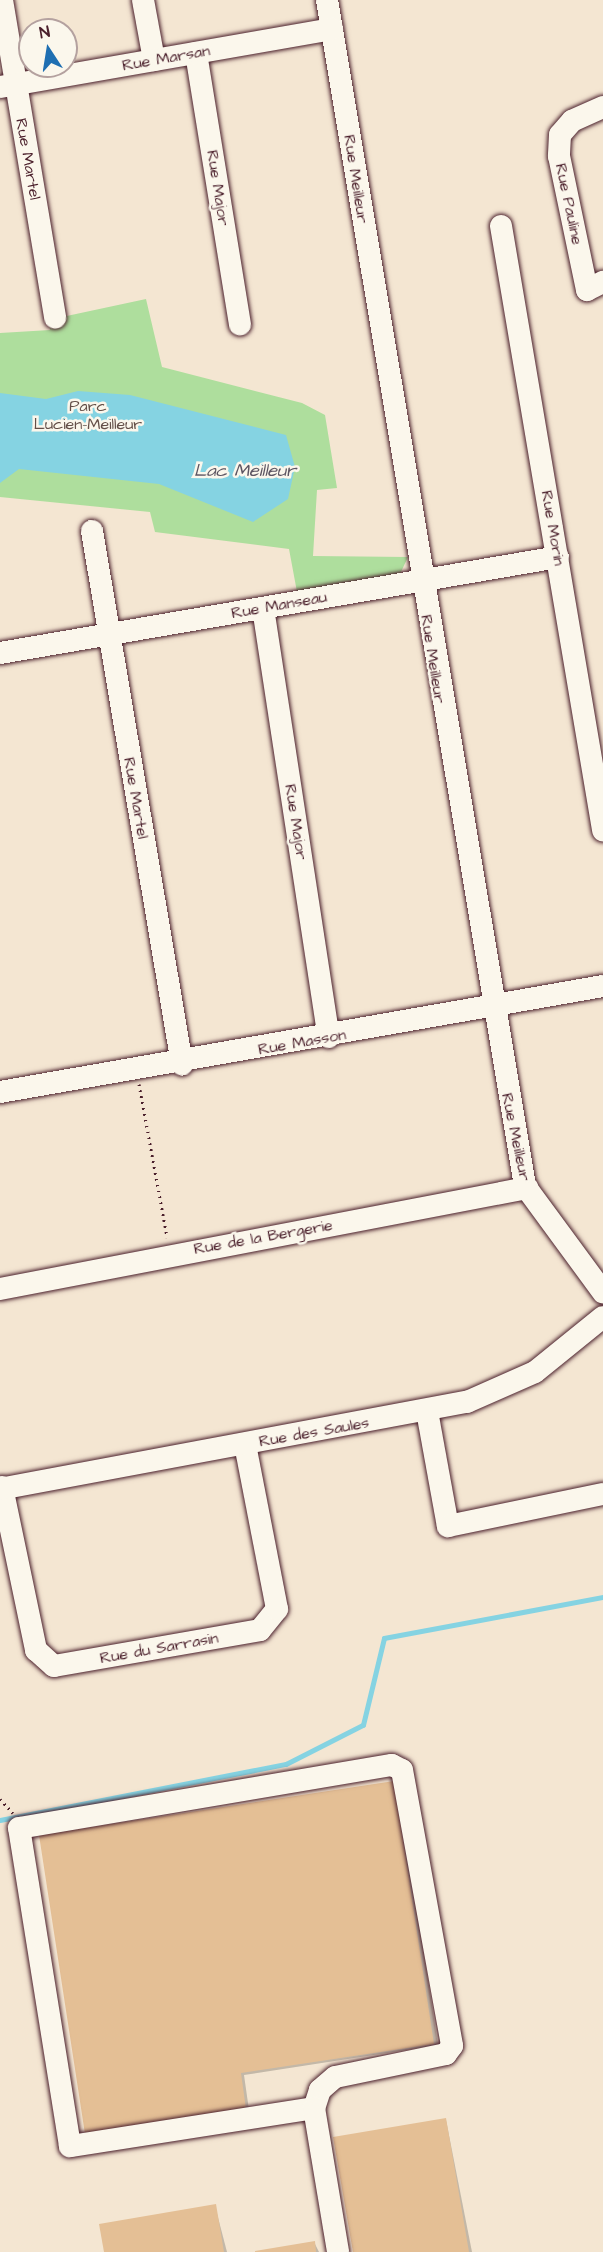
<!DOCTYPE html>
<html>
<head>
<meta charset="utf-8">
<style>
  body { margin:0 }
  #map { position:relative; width:603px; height:2252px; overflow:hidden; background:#f4e6d2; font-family:"Architects Daughter",sans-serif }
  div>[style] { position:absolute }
  .green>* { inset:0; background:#aede9d }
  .water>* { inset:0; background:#85d3e2 }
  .shadow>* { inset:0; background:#0003 }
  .stream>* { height:4.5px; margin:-2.25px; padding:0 2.25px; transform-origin:2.25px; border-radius:2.25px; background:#85d3e2 }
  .building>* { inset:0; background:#e4bf95 }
  .path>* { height:3px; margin-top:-1.5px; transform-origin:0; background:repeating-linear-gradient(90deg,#4a1f2b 0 1.5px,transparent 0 6px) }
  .roads { filter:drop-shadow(0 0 2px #4a1f2b) drop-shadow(0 0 2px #4a1f2b) }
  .minor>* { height:22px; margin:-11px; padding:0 11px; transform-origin:11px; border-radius:11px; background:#fbf7ec }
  span { translate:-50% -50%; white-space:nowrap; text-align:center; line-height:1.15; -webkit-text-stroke:5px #fbf7ec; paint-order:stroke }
  .street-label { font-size:16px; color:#4a1f2b }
  .park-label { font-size:16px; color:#634f48 }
  .water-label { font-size:18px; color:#5c5562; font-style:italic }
  .north { position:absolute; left:18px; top:18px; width:60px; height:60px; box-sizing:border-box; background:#fbf7ec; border:2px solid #b4a19f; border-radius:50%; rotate:348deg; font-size:16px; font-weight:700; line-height:24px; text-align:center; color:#4a1f2b }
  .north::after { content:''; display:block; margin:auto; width:21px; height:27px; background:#1f6fb2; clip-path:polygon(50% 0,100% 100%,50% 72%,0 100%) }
</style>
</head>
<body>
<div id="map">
  <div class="green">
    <i style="clip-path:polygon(146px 299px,162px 367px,302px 403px,325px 415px,337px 488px,317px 490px,313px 556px,408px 557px,400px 574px,297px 592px,289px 549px,155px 532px,150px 512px,0 497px,0 333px,50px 330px,48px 320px)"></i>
  </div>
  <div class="water">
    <i style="clip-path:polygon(78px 391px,130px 395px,286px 435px,295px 467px,288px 499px,253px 522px,159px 484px,19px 469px,0 483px,0 393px,46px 399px)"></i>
  </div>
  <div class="shadow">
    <i style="clip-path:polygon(398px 1784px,438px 2045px,244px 2075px,249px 2110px,91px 2135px)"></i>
    <i style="clip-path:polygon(446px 2120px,472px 2252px,354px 2252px)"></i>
    <i style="clip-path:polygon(215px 2206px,227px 2252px,105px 2252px)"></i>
    <i style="clip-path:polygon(314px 2242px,319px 2252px,256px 2252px)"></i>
  </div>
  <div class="stream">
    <i style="left:0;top:1820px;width:291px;rotate:-11.1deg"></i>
    <i style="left:286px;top:1764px;width:86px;rotate:-26.9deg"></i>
    <i style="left:363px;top:1725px;width:89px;rotate:-76.4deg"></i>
    <i style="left:384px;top:1638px;width:223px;rotate:-10.6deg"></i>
  </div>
  <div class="building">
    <i style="clip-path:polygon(394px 1781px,434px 2044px,241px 2073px,246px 2109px,85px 2134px,39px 1835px)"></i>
    <i style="clip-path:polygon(446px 2118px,469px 2252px,353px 2252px,333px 2137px)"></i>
    <i style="clip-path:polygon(216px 2204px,224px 2252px,104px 2252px,99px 2224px)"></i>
    <i style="clip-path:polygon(315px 2241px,316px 2252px,255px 2252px,255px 2251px)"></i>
  </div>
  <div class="path">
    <i style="left:139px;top:1084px;width:156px;rotate:79.6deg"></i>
    <i style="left:0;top:1799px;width:19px;rotate:47deg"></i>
  </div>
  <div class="roads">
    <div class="minor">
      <i style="left:2px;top:0;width:322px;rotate:80.5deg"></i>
      <i style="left:143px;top:0;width:61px;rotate:79.6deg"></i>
      <i style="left:327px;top:0;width:1202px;rotate:80.52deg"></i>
      <i style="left:525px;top:1186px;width:132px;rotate:53.7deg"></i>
      <i style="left:196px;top:53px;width:275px;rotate:80.8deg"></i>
      <i style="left:0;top:87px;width:337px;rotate:-9.9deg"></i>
      <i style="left:603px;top:107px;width:34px;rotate:156deg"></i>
      <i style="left:572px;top:121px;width:18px;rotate:131deg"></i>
      <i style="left:560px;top:135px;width:21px;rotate:93deg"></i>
      <i style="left:559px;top:156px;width:137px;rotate:78.2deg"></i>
      <i style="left:587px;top:290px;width:18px;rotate:-27deg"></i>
      <i style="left:501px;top:226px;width:613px;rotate:80.41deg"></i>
      <i style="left:92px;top:531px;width:541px;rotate:80.42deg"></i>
      <i style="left:263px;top:608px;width:434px;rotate:81.3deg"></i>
      <i style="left:0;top:653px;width:566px;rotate:-9.76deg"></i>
      <i style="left:0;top:1092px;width:612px;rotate:-9.97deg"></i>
      <i style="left:0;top:1289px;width:537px;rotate:-10.85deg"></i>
      <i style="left:427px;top:1411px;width:117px;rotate:79.7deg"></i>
      <i style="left:448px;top:1526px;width:158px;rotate:-11.7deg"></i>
      <i style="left:2px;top:1487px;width:167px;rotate:78.2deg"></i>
      <i style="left:36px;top:1650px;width:24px;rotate:42deg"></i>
      <i style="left:54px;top:1666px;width:209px;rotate:-9.9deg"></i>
      <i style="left:260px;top:1630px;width:27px;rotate:-51deg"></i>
      <i style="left:277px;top:1609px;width:167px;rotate:-101deg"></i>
      <i style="left:0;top:1489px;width:475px;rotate:-10.6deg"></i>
      <i style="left:467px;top:1402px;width:74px;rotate:-23.8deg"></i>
      <i style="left:535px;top:1372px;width:87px;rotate:-39deg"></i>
      <i style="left:314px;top:2108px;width:247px;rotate:171.1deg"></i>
      <i style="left:70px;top:2146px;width:322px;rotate:-99.1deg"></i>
      <i style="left:19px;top:1828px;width:378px;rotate:-9.6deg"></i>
      <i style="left:392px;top:1765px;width:11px;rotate:27deg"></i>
      <i style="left:402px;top:1770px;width:280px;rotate:79.7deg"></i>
      <i style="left:452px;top:2046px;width:10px;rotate:127deg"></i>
      <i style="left:446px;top:2054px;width:113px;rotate:168.3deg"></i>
      <i style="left:335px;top:2077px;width:20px;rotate:139deg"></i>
      <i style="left:320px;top:2090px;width:19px;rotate:108deg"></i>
      <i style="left:314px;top:2108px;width:146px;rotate:80.5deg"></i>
    </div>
  </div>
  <div class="street-label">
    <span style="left:166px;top:58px;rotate:-10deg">Rue Marsan</span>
    <span style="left:28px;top:159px;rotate:80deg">Rue Martel</span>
    <span style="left:356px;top:179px;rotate:81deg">Rue Meilleur</span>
    <span style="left:218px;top:188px;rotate:81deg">Rue Major</span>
    <span style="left:569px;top:204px;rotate:78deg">Rue Pauline</span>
    <span style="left:553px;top:528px;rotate:80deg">Rue Morin</span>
    <span style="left:279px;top:605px;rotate:-10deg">Rue Manseau</span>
    <span style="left:433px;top:659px;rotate:81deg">Rue Meilleur</span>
    <span style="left:136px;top:798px;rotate:80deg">Rue Martel</span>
    <span style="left:296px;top:822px;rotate:81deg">Rue Major</span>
    <span style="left:302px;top:1042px;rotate:-10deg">Rue Masson</span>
    <span style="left:516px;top:1137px;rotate:78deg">Rue Meilleur</span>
    <span style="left:263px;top:1237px;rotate:-10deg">Rue de la Bergerie</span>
    <span style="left:314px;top:1432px;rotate:-10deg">Rue des Saules</span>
    <span style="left:159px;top:1648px;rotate:-10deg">Rue du Sarrasin</span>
  </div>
  <div class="park-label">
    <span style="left:88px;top:415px">Parc<br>Lucien-Meilleur</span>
  </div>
  <div class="water-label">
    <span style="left:245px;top:471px">Lac Meilleur</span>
  </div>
  <div class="north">N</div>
</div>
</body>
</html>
